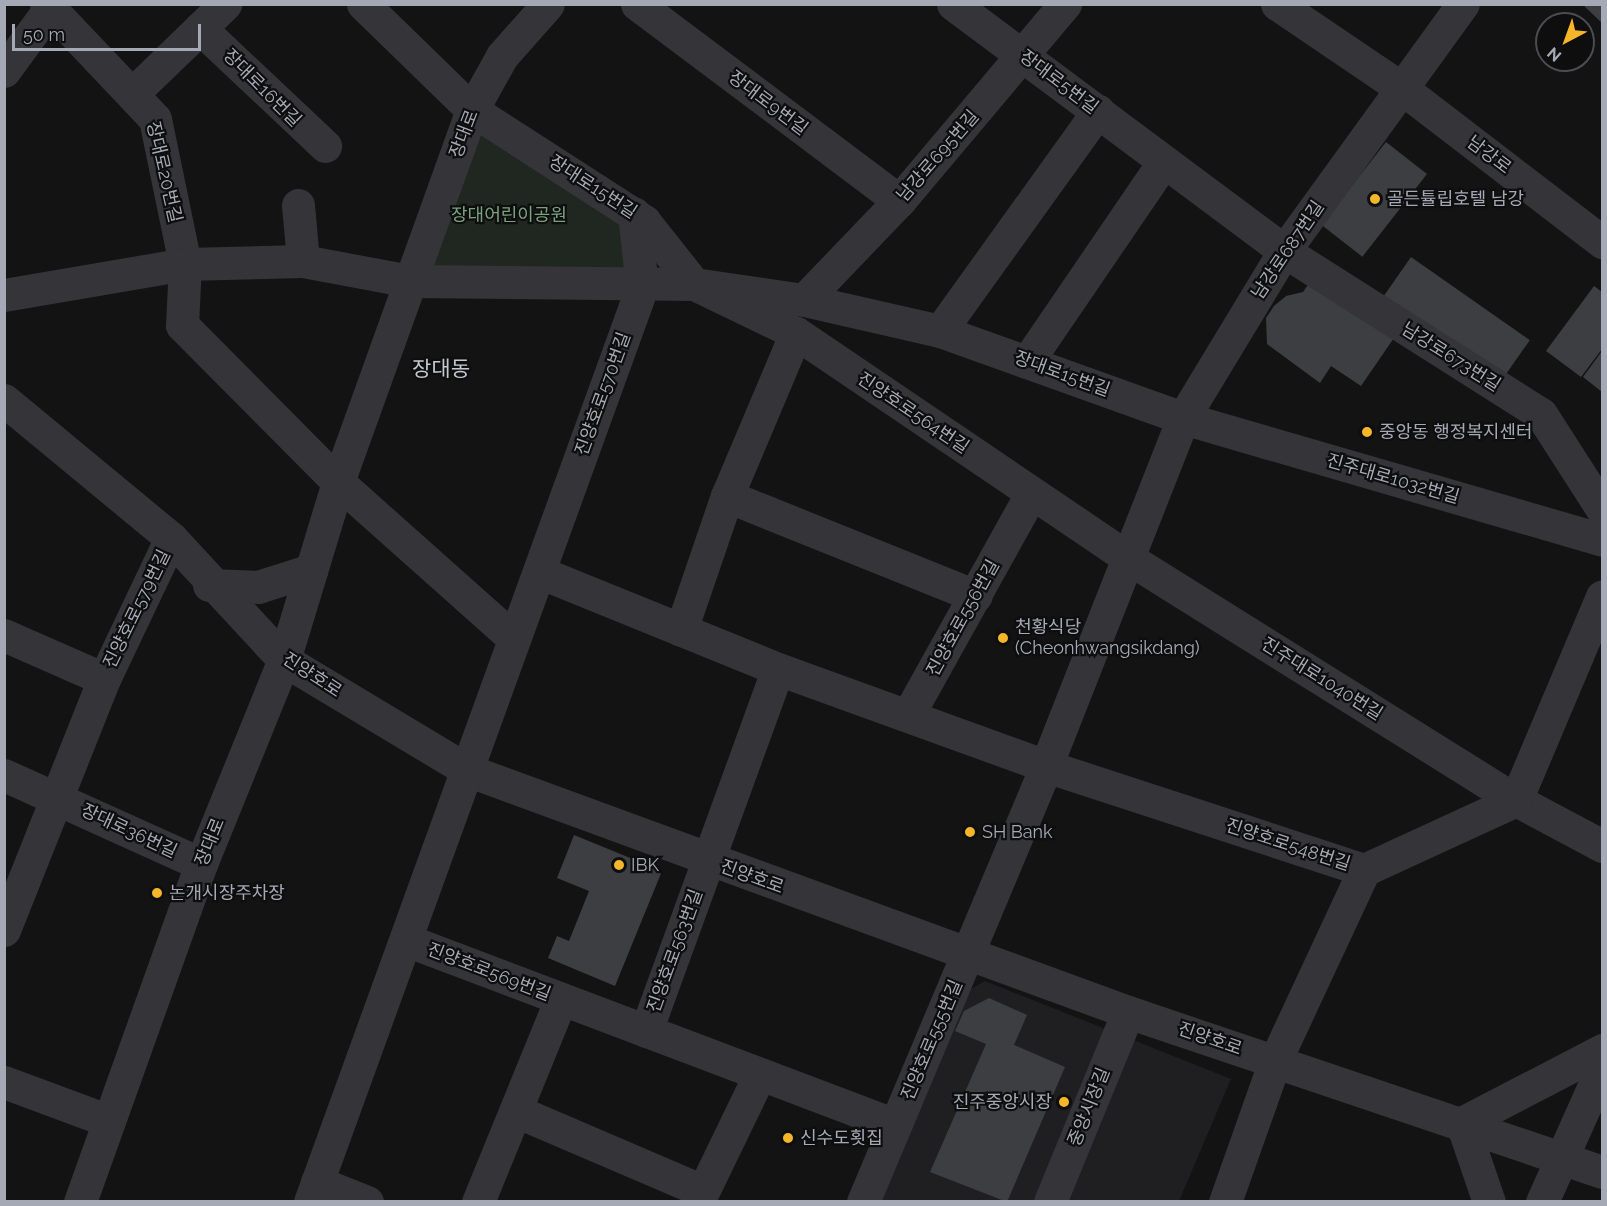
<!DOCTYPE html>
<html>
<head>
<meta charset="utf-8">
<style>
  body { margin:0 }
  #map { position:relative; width:1607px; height:1206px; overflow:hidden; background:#131314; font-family:Raleway,"Noto Sans KR",sans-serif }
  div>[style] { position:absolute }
  .built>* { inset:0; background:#1f1f21 }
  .green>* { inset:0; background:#1f2720 }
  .building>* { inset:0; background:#3d3e41; transform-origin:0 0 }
  .minor>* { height:33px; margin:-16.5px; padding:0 16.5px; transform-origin:16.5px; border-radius:16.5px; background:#343439 }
  .dots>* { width:16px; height:16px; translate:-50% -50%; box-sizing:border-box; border:3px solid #0e0e0f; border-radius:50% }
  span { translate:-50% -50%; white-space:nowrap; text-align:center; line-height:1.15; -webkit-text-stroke:4.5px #0e0e0f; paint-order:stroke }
  .street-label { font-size:18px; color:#a4a9b5 }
  .poi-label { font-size:18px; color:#a4a9b5 }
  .left { translate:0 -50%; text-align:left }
  .right { translate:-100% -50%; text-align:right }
  .park-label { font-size:18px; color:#7aa17e }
  .quarter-label { font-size:21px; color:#c5c8d1 }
  .frame { position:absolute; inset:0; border:6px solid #a4a9b5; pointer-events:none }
  .north { position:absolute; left:1535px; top:12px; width:60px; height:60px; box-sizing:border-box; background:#0e0e0f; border:2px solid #4a4c51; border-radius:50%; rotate:221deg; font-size:16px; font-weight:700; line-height:24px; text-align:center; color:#a4a9b5 }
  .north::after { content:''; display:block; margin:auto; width:21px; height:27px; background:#f5b62a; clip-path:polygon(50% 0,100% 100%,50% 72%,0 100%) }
  .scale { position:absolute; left:12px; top:24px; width:189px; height:27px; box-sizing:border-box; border:3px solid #a4a9b5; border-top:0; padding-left:8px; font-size:18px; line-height:21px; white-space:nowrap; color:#a4a9b5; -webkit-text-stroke:4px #0e0e0f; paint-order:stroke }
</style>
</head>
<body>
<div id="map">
  <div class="built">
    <i style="clip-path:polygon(985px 981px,1231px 1079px,1179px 1201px,863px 1202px,955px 998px)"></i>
  </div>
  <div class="green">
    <i style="clip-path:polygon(472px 110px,634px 213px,642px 287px,410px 281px)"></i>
  </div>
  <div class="building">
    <i style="clip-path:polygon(1582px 4px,1602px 4px,1602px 23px)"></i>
    <i style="left:1386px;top:142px;width:52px;height:105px;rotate:38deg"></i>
    <i style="left:1411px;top:257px;width:145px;height:49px;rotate:35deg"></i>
    <i style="clip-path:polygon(1314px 276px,1398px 332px,1361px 386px,1331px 366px,1320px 383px,1267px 344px,1266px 318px,1274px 306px,1286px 296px,1303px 292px)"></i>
    <i style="clip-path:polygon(1594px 286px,1602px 292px,1602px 349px,1581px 377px,1546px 351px)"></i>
    <i style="clip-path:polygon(1602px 351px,1602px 392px,1583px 377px)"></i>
    <i style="clip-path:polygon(574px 835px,662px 871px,615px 986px,548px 958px,557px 936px,569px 941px,589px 891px,557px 878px)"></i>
    <i style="clip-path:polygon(989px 998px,1027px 1015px,1014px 1045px,1065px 1067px,1007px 1202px,930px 1172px,986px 1044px,955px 1031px,964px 1011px)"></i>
  </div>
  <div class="minor">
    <i style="left:46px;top:4px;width:158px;rotate:46.5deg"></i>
    <i style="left:155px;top:119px;width:148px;rotate:78.3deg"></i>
    <i style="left:185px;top:264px;width:61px;rotate:92.8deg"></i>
    <i style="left:182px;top:325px;width:221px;rotate:45.2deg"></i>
    <i style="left:338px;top:482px;width:236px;rotate:41.7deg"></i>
    <i style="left:363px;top:4px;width:152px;rotate:44.2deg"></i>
    <i style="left:472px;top:110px;width:205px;rotate:32.8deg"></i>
    <i style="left:644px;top:221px;width:80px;rotate:51.6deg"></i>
    <i style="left:694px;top:284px;width:113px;rotate:25.7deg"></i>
    <i style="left:796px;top:333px;width:401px;rotate:34.1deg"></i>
    <i style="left:1128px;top:558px;width:457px;rotate:32deg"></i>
    <i style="left:1516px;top:800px;width:98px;rotate:28.1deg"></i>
    <i style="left:637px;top:4px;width:328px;rotate:36.9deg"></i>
    <i style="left:953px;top:4px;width:413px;rotate:36.7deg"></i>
    <i style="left:1284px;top:251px;width:304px;rotate:32.4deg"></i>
    <i style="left:1541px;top:414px;width:113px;rotate:57.3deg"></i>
    <i style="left:1277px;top:4px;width:153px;rotate:34.1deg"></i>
    <i style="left:1404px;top:90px;width:250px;rotate:37.5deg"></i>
    <i style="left:200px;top:28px;width:172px;rotate:43.3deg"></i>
    <i style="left:4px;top:71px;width:83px;rotate:-53.8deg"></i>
    <i style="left:134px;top:92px;width:127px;rotate:-44deg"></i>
    <i style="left:298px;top:205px;width:56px;rotate:84.9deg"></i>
    <i style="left:4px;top:295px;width:184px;rotate:-9.7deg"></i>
    <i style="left:185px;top:264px;width:118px;rotate:-1.5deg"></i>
    <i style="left:303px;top:261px;width:109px;rotate:10.6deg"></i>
    <i style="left:410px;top:281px;width:284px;rotate:0.6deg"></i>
    <i style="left:694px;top:284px;width:111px;rotate:8.3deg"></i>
    <i style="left:804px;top:300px;width:139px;rotate:12.8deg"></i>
    <i style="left:940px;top:331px;width:258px;rotate:19.7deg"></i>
    <i style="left:1183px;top:418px;width:436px;rotate:16.2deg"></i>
    <i style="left:804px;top:300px;width:137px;rotate:-46.2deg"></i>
    <i style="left:899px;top:201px;width:258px;rotate:-49.9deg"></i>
    <i style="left:940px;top:331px;width:271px;rotate:-54.3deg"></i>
    <i style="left:1027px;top:362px;width:243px;rotate:-55.7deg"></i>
    <i style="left:4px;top:400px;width:217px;rotate:39.6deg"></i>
    <i style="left:171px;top:538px;width:166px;rotate:47.2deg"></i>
    <i style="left:284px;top:660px;width:214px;rotate:31deg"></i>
    <i style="left:467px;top:770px;width:704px;rotate:20.11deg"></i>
    <i style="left:1128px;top:1012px;width:500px;rotate:18.65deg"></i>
    <i style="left:727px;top:496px;width:268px;rotate:21.9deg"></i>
    <i style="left:539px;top:572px;width:258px;rotate:22.1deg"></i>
    <i style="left:778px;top:669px;width:285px;rotate:19.9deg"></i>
    <i style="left:1046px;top:766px;width:335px;rotate:18.1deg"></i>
    <i style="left:209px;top:585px;width:49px;rotate:2.3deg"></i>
    <i style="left:258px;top:587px;width:56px;rotate:-17.8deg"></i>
    <i style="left:681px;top:630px;width:142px;rotate:-71.1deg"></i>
    <i style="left:727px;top:496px;width:177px;rotate:-67.1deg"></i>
    <i style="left:4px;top:635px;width:109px;rotate:23.7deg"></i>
    <i style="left:908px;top:715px;width:253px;rotate:-60.9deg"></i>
    <i style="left:4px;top:775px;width:216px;rotate:24.3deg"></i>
    <i style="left:1516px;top:800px;width:221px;rotate:-67.1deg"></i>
    <i style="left:1364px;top:870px;width:167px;rotate:-24.7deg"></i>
    <i style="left:4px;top:930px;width:270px;rotate:-68.3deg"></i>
    <i style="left:104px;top:679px;width:156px;rotate:-64.6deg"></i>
    <i style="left:406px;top:940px;width:523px;rotate:20.72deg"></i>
    <i style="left:646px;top:1031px;width:385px;rotate:-70deg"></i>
    <i style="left:4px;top:1082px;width:112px;rotate:20.4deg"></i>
    <i style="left:516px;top:1111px;width:203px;rotate:23.2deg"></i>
    <i style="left:317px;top:1182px;width:54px;rotate:21.8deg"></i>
    <i style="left:80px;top:1202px;width:359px;rotate:-70.3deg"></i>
    <i style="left:201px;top:864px;width:220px;rotate:-67.9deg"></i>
    <i style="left:284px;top:660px;width:186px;rotate:-73.1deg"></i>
    <i style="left:338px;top:482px;width:395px;rotate:-70.2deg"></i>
    <i style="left:472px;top:110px;width:62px;rotate:-60.9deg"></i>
    <i style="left:502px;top:56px;width:69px;rotate:-48.5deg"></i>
    <i style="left:310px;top:1202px;width:973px;rotate:-70.06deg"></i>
    <i style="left:642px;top:287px;width:74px;rotate:-96.2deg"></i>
    <i style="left:478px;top:1202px;width:219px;rotate:-67.8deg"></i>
    <i style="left:698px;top:1202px;width:142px;rotate:-64.2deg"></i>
    <i style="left:863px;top:1202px;width:473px;rotate:-67.2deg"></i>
    <i style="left:1046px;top:766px;width:374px;rotate:-68.5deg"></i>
    <i style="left:1183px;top:418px;width:195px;rotate:-58.8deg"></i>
    <i style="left:1284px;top:251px;width:305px;rotate:-54.1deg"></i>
    <i style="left:1050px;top:1202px;width:205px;rotate:-67.7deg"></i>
    <i style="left:1225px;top:1202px;width:150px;rotate:-70.5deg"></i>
    <i style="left:1275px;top:1061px;width:211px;rotate:-65deg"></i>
    <i style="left:1489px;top:1202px;width:83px;rotate:-108.9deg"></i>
    <i style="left:1462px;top:1123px;width:158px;rotate:-27.5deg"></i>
    <i style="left:1542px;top:1202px;width:147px;rotate:-65.9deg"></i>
  </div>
  <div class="dots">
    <i style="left:1375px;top:199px;background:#f5b62a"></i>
    <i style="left:1367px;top:432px;background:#f5b62a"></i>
    <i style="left:1003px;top:638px;background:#f5b62a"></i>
    <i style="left:970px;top:832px;background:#f5b62a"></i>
    <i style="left:619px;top:865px;background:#f5b62a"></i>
    <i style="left:157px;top:893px;background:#f5b62a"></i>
    <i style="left:1064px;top:1102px;background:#f5b62a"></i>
    <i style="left:788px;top:1138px;background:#f5b62a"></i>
  </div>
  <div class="street-label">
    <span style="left:1059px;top:82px;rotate:37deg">장대로5번길</span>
    <span style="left:262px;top:88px;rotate:45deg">장대로16번길</span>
    <span style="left:768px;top:103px;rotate:37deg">장대로9번길</span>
    <span style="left:464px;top:134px;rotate:-69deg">장대로</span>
    <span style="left:1489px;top:155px;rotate:37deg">남강로</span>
    <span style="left:938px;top:156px;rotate:-49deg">남강로695번길</span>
    <span style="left:164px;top:172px;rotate:77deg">장대로20번길</span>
    <span style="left:593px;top:187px;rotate:33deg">장대로15번길</span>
    <span style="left:1288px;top:250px;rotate:-56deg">남강로687번길</span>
    <span style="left:1451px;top:357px;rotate:32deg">남강로673번길</span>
    <span style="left:1062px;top:374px;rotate:20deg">장대로15번길</span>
    <span style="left:603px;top:394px;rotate:-70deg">진양호로570번길</span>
    <span style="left:913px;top:413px;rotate:34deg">진양호로564번길</span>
    <span style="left:1393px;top:479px;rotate:16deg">진주대로1032번길</span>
    <span style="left:137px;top:609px;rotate:-64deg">진양호로579번길</span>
    <span style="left:963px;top:618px;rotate:-61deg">진양호로556번길</span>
    <span style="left:312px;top:675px;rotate:33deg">진양호로</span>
    <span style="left:1322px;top:679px;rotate:32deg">진주대로1040번길</span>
    <span style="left:129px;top:831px;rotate:25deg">장대로36번길</span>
    <span style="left:210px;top:842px;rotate:-68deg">장대로</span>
    <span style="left:1288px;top:845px;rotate:18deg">진양호로548번길</span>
    <span style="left:752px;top:877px;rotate:20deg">진양호로</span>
    <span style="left:675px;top:951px;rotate:-70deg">진양호로563번길</span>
    <span style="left:489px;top:972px;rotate:21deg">진양호로569번길</span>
    <span style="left:1210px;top:1039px;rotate:19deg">진양호로</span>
    <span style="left:932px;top:1040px;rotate:-67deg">진양호로555번길</span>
    <span style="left:1089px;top:1107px;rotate:-68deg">중앙시장길</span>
  </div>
  <div class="poi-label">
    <span class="left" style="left:1387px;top:199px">골든튤립호텔 남강</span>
    <span class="left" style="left:1379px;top:432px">중앙동 행정복지센터</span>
    <span class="left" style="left:1015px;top:638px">천황식당<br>(Cheonhwangsikdang)</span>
    <span class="left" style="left:982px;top:832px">SH Bank</span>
    <span class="left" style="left:631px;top:865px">IBK</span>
    <span class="left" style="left:169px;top:893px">논개시장주차장</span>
    <span class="right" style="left:1052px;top:1102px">진주중앙시장</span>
    <span class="left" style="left:800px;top:1138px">신수도횟집</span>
  </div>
  <div class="park-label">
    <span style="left:509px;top:215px">장대어린이공원</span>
  </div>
  <div class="quarter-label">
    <span style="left:441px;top:369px">장대동</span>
  </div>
  <div class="frame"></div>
  <div class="north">N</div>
  <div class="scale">50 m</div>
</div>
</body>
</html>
